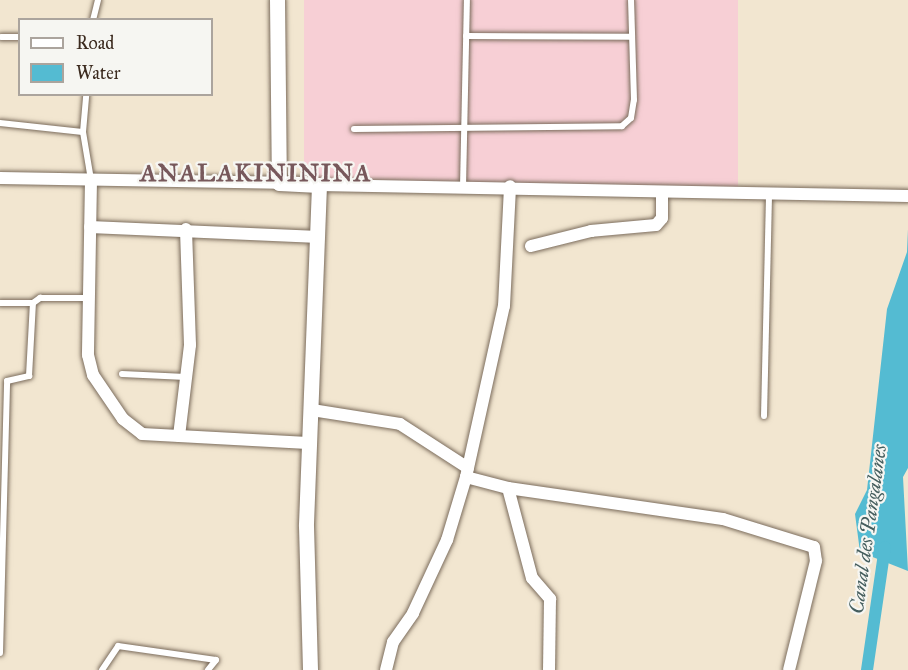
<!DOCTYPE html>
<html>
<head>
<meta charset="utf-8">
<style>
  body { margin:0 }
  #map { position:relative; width:908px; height:670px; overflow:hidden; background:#f2e6d0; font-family:"IM FELL Great Primer",serif }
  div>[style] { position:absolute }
  .built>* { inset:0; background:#f7cfd5; transform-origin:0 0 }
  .water>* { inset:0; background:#54bbd2 }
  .canal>* { height:12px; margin:-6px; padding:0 6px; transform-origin:6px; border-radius:6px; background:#54bbd2 }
  .roads { filter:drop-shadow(0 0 2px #7b6c5c) drop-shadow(0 0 2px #7b6c5c) }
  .service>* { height:6px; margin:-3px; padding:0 3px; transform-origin:3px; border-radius:3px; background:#fff }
  .minor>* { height:12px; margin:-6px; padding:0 6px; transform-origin:6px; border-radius:6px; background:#fff }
  .tertiary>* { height:15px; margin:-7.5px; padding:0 7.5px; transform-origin:7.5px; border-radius:7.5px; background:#fff }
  span { translate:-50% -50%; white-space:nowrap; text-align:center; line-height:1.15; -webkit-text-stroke:4.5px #f6f6f2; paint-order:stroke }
  .water-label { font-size:20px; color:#445d5d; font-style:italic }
  .district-label { font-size:24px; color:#77585b; font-weight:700; letter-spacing:1.5px }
  .legend { position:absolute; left:18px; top:18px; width:195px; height:78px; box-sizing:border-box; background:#f6f6f2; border:2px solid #aba49d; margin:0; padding:8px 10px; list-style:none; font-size:18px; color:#3b2a1e }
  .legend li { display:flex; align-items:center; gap:12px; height:30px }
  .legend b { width:30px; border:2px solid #aba49d }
</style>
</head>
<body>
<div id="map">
  <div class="built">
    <i style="left:304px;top:0;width:434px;height:188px"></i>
  </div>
  <div class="water">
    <i style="clip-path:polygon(908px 229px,908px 468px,903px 477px,908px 571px,860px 552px,855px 514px,867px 490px,887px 309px,907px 252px)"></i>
  </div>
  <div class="canal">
    <i style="left:867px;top:670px;width:124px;rotate:-81.7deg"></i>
  </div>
  <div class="roads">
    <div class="service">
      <i style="left:93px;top:20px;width:21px;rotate:-76deg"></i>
      <i style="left:466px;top:36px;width:166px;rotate:0.3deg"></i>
      <i style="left:1px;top:37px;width:19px"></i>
      <i style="left:0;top:123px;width:83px;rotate:6.2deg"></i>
      <i style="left:83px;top:132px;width:49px;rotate:80.5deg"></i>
      <i style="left:354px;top:129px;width:268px;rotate:-0.6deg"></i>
      <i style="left:622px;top:126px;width:12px;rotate:-42deg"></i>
      <i style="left:631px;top:118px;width:18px;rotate:-81deg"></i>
      <i style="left:634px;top:100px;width:100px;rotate:-91.7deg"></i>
      <i style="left:83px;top:132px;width:38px;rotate:-85deg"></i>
      <i style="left:463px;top:187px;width:187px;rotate:-88.8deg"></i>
      <i style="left:0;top:303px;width:33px"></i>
      <i style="left:122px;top:374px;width:64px;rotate:2.7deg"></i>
      <i style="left:764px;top:416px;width:224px;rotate:-88.7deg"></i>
      <i style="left:0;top:653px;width:272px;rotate:-88.5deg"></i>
      <i style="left:7px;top:381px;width:23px;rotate:-13deg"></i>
      <i style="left:29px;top:376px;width:73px;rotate:-86.9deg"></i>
      <i style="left:33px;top:303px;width:9px;rotate:-36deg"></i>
      <i style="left:40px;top:298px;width:47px"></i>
      <i style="left:102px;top:670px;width:29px;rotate:-56deg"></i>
      <i style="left:118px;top:646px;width:99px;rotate:8.1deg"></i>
      <i style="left:216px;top:660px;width:13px;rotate:129deg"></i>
    </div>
    <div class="minor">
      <i style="left:0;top:178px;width:279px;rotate:1deg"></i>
      <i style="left:91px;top:180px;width:175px;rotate:91deg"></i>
      <i style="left:88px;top:355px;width:21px;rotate:76deg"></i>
      <i style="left:93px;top:375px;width:53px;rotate:55.7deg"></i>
      <i style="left:123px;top:419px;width:24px;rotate:38deg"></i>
      <i style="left:142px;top:434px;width:166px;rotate:3.1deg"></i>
      <i style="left:319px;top:185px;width:589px;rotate:1.07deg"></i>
      <i style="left:90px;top:227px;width:229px;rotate:2.5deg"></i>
      <i style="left:531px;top:246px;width:62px;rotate:-14deg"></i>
      <i style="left:591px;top:231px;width:65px;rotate:-5.3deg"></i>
      <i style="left:656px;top:225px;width:9px;rotate:-49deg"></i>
      <i style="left:662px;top:218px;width:26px;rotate:-90deg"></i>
      <i style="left:312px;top:410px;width:89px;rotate:9deg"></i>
      <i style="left:400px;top:424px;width:81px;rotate:32.9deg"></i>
      <i style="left:179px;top:436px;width:92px;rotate:-83.1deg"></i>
      <i style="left:190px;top:345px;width:116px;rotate:-92deg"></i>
      <i style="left:466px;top:477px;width:43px;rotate:14.7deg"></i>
      <i style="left:508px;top:488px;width:217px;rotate:8.2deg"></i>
      <i style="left:723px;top:519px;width:95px;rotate:17.1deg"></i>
      <i style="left:814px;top:547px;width:14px;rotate:82deg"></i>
      <i style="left:816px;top:561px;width:112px;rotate:103.9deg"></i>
      <i style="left:508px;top:488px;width:93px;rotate:75.1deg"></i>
      <i style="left:532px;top:578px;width:28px;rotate:49deg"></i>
      <i style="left:550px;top:599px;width:71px;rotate:90.8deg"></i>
      <i style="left:386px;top:670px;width:29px;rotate:-76deg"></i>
      <i style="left:393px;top:642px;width:35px;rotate:-55deg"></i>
      <i style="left:413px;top:613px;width:81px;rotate:-65deg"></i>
      <i style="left:447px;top:540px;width:66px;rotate:-73.2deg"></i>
      <i style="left:466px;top:477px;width:175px;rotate:-77.5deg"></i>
      <i style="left:504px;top:306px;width:120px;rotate:-87.1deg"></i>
    </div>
    <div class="tertiary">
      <i style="left:277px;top:0;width:183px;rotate:89.4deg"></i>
      <i style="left:279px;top:183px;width:40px;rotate:2.9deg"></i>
      <i style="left:319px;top:185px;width:341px;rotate:92.2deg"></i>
      <i style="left:306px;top:526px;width:144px;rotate:88.4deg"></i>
    </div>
  </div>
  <div class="water-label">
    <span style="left:868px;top:529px;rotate:-82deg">Canal des Pangalanes</span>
  </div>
  <div class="district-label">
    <span style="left:256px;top:174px">ANALAKINININA</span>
  </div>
  <ul class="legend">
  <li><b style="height:8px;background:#fff"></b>Road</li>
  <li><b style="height:16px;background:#54bbd2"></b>Water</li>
  </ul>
</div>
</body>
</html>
